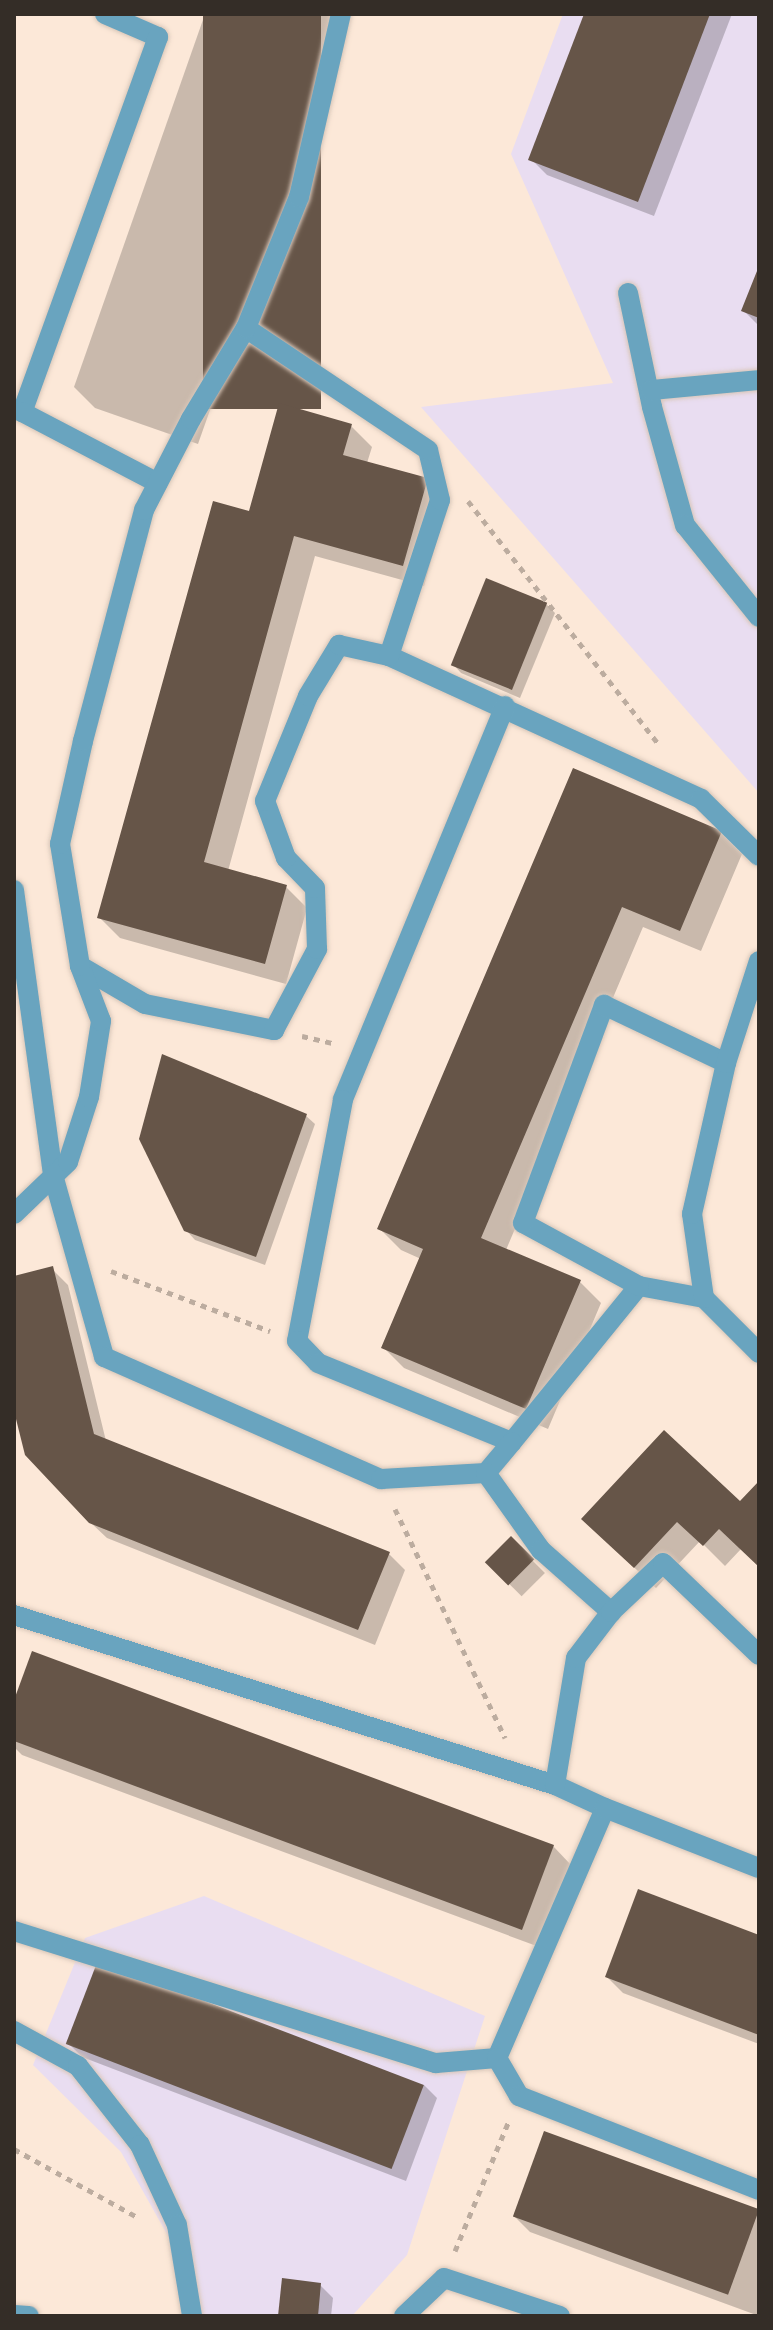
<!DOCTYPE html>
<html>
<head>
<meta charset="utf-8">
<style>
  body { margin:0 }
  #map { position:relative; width:773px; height:2330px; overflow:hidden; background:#fce8d8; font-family:"Exo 2",sans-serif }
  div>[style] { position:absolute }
  .industrial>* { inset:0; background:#e9ddf1 }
  .shadow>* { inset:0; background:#0003; transform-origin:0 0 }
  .building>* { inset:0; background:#665548; transform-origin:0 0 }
  .path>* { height:5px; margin-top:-2.5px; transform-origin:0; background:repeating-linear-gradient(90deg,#bcac9f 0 6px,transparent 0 12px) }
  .roads { filter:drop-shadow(0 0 2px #d8c6b8) drop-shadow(0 0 2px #d8c6b8) }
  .lane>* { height:20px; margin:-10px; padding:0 10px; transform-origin:10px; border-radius:10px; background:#69a4bf }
  .street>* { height:20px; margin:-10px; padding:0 10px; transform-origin:10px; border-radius:10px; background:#69a4bf }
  span { translate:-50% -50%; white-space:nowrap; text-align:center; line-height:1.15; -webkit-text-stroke:8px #fcf8f5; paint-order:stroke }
  .frame { position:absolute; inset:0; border:16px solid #342d27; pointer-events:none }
</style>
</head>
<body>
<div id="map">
  <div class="industrial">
    <i style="clip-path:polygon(563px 14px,759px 14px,759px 793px,421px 407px,613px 383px,511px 154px)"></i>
    <i style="clip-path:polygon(204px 1896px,485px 2016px,407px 2255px,352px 2316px,182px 2316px,168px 2236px,121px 2152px,33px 2065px,85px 1938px)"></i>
  </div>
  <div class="shadow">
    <i style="clip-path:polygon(205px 14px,349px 14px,198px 444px,95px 408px,74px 387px)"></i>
    <i style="clip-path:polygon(586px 14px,732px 14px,654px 216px,547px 175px,531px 159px)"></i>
    <i style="clip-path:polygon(759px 271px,759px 326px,744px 311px)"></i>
    <i style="clip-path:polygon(350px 425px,372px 447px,367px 463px,427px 480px,448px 501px,424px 586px,315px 556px,228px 871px,286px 887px,307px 908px,286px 984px,120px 938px,99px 917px,251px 513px)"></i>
    <i style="clip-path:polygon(546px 604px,555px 613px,520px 698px,461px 673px,452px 663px)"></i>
    <i style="clip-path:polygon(574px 771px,721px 833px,742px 854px,701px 951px,643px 927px,506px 1250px,580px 1282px,601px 1303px,548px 1429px,404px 1368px,383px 1347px,421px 1259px,401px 1250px,380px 1229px)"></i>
    <i style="clip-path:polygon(305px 1115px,315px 1124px,265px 1265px,195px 1240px,186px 1230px)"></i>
    <i style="clip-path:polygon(52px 1269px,68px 1285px,106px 1441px,389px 1554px,405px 1570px,375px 1645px,107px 1538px,90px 1522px,14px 1403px,14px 1278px)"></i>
    <i style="clip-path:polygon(759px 1484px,759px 1566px,741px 1549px,725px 1566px,700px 1541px,656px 1588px,605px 1540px,740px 1504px)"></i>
    <i style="left:511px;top:1539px;width:48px;height:33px;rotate:45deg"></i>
    <i style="clip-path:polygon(14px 1706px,553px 1846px,572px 1866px,542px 1948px,22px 1755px,14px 1747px)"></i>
    <i style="clip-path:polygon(759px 1937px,759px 2044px,623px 1993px,607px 1977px)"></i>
    <i style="clip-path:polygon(69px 2044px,424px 2085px,437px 2098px,406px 2181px,82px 2057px)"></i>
    <i style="clip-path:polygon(759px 2213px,759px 2316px,530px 2232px,514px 2216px)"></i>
    <i style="clip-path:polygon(320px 2285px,333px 2298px,331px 2316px,280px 2316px)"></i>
  </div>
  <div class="building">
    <i style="left:203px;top:14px;width:118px;height:395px"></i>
    <i style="clip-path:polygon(584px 14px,710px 14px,638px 202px,528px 160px)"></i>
    <i style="clip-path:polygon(759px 266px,759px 318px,741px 311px)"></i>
    <i style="clip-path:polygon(279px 403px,352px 424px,343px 455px,428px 478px,403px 566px,294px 536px,204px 862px,287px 885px,265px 964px,97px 918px,213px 501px,249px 511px)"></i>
    <i style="left:486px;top:578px;width:66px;height:94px;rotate:22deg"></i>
    <i style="clip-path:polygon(573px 768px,722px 831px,680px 931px,622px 907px,481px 1238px,581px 1280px,526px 1409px,381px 1348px,423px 1249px,377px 1229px)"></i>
    <i style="clip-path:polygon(162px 1054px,307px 1114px,256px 1257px,184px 1231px,139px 1139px)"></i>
    <i style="clip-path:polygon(53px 1266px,94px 1434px,390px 1552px,358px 1630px,89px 1523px,25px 1455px,14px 1411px,14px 1276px)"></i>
    <i style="clip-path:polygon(664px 1430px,740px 1501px,759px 1481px,759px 1567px,719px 1529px,703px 1546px,677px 1522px,634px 1568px,581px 1519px)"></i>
    <i style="left:511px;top:1536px;width:33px;height:37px;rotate:45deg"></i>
    <i style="clip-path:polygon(32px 1651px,554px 1845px,522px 1930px,14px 1741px,14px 1700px)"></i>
    <i style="clip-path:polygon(638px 1889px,759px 1935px,759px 2035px,605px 1977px)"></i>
    <i style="left:98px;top:1960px;width:349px;height:90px;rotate:21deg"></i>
    <i style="left:544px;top:2131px;width:229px;height:91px;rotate:20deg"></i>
    <i style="clip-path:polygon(282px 2278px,321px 2283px,318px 2316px,278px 2316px)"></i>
  </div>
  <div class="path">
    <i style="left:468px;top:501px;width:310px;rotate:51.9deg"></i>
    <i style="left:302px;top:1036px;width:35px;rotate:13deg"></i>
    <i style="left:111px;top:1271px;width:170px;rotate:20.7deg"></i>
    <i style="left:395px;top:1509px;width:254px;rotate:64.3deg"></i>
    <i style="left:14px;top:2149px;width:143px;rotate:28.9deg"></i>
    <i style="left:455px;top:2251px;width:139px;rotate:-67.5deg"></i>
  </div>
  <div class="roads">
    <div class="lane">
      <i style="left:105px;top:14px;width:58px;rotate:23.5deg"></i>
      <i style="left:158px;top:37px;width:399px;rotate:109.9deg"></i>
      <i style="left:22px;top:412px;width:153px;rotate:27.6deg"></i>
      <i style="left:628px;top:293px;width:116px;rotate:78.1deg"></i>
      <i style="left:652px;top:407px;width:123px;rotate:74.4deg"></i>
      <i style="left:685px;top:525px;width:118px;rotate:51.2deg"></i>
      <i style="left:651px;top:390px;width:108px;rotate:-5.3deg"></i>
      <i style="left:389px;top:656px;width:343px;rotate:24.6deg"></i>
      <i style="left:701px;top:799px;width:81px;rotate:44.5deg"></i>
      <i style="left:505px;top:706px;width:426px;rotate:112.4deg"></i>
      <i style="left:343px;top:1100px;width:245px;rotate:100.8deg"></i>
      <i style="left:297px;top:1341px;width:30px;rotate:46deg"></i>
      <i style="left:318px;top:1363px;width:209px;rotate:22.2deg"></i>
      <i style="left:512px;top:1442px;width:201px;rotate:-50.9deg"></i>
      <i style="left:639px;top:1286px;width:66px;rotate:10.5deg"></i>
      <i style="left:704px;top:1298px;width:78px;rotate:45deg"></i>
      <i style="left:14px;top:890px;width:288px;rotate:82.2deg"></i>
      <i style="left:53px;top:1175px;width:189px;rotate:74.3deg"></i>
      <i style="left:104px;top:1357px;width:303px;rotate:23.8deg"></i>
      <i style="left:381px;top:1479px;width:105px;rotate:-3.3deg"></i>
      <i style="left:486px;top:1473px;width:40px;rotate:-50deg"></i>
      <i style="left:80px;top:966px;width:75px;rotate:30.3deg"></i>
      <i style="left:145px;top:1004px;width:132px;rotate:11.4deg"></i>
      <i style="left:274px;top:1030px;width:92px;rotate:-62deg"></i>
      <i style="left:317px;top:949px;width:61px;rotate:-91.9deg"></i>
      <i style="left:315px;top:888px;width:42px;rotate:-134deg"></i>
      <i style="left:286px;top:858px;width:61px;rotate:-110.2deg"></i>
      <i style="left:265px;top:801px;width:113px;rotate:-67.7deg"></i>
      <i style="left:308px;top:696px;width:60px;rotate:-58.7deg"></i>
      <i style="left:339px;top:645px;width:51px;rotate:12.4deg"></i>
      <i style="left:389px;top:656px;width:164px;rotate:-71.9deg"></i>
      <i style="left:440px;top:500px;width:51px;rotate:-103.5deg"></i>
      <i style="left:428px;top:450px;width:219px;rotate:-146.2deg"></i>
      <i style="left:14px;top:1214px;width:75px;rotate:-43.9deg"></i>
      <i style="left:68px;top:1162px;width:68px;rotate:-72.1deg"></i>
      <i style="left:89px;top:1097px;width:77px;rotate:-81deg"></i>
      <i style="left:101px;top:1021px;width:59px;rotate:-110.9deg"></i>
      <i style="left:80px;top:966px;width:124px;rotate:-99.3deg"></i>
      <i style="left:60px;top:844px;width:106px;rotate:-77.4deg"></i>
      <i style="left:83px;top:741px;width:239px;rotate:-75.2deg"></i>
      <i style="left:144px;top:510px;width:102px;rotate:-62.7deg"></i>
      <i style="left:191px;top:419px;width:106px;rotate:-58.9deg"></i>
      <i style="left:246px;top:328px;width:141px;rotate:-68deg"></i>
      <i style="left:299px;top:197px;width:188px;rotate:-77.1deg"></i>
      <i style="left:639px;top:1286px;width:132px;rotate:-151.5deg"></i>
      <i style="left:523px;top:1223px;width:233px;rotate:-69.6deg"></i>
      <i style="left:604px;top:1005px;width:135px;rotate:25.4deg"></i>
      <i style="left:704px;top:1298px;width:85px;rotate:-98.1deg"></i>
      <i style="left:692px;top:1214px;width:155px;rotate:-77.3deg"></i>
      <i style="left:726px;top:1063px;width:107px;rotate:-72.1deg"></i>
      <i style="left:486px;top:1473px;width:95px;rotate:54.5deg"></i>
      <i style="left:541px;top:1550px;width:94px;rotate:41.5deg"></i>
      <i style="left:14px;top:1615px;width:567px;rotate:17.44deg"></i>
      <i style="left:605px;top:1808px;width:55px;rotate:-155.3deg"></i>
      <i style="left:555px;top:1785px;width:129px;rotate:-80.6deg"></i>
      <i style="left:576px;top:1658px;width:58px;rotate:-52.7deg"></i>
      <i style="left:611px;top:1612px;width:71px;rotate:-43.3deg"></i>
      <i style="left:663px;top:1563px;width:133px;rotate:43.8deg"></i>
      <i style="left:14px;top:1931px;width:442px;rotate:17.4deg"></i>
      <i style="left:436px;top:2063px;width:61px;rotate:-4.7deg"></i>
      <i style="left:497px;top:2058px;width:272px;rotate:-66.6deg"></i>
      <i style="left:605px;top:1808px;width:165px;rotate:21.3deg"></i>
      <i style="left:497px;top:2058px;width:44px;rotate:59.9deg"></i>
      <i style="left:519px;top:2096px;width:258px;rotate:21.4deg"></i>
      <i style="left:14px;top:2315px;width:15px;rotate:4deg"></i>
      <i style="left:404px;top:2316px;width:55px;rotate:-43.5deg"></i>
      <i style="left:444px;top:2278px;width:122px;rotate:18.1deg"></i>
    </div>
    <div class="street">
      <i style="left:14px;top:2031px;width:73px;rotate:28.7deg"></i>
      <i style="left:78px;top:2066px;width:100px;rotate:51.9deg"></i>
      <i style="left:140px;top:2145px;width:88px;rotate:65.2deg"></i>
      <i style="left:177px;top:2225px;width:92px;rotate:80.6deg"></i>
    </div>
  </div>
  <div class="frame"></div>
</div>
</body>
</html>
